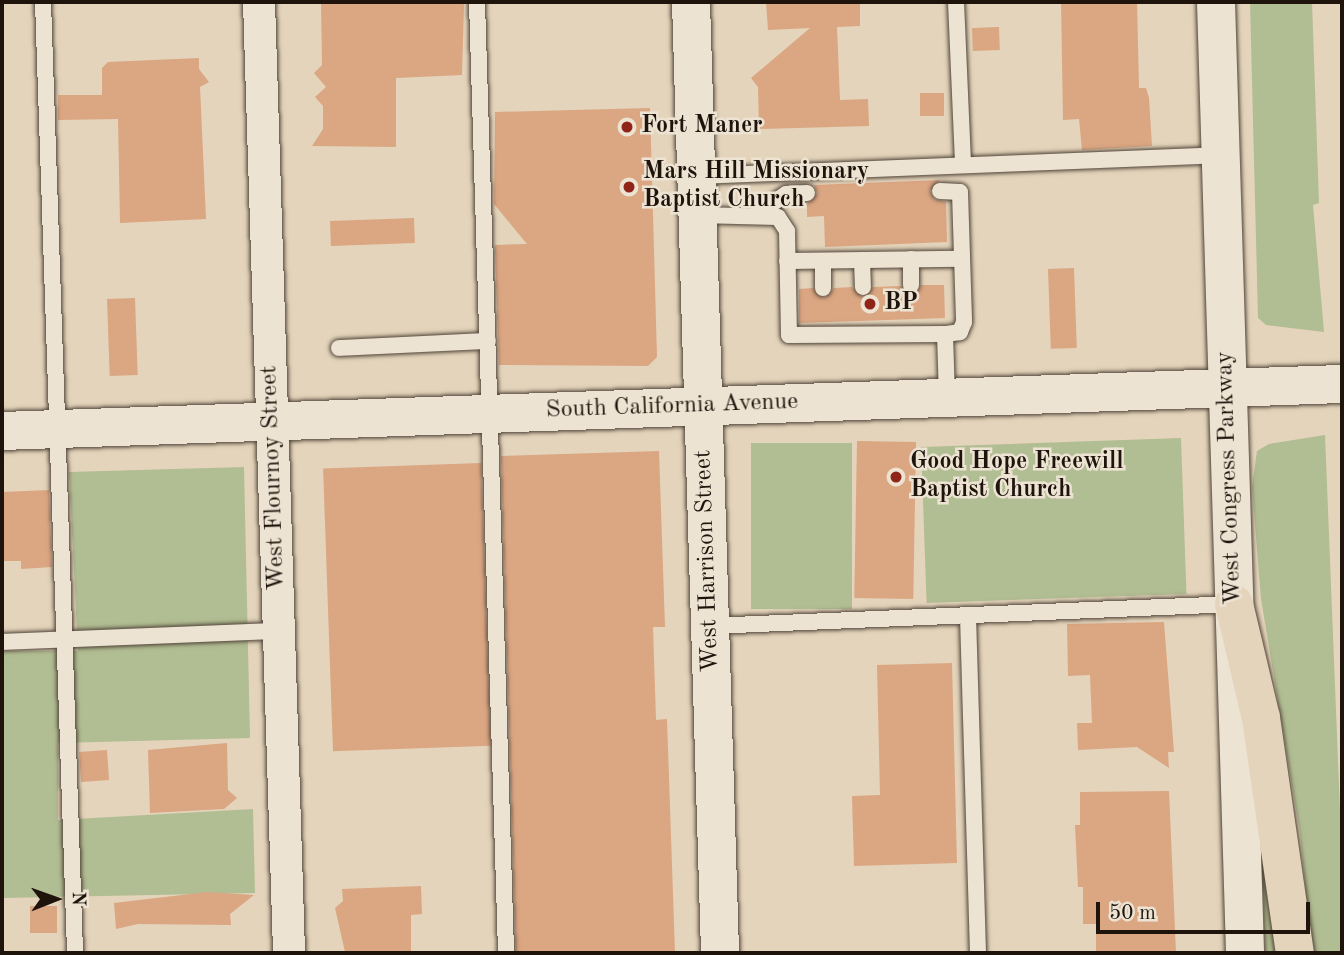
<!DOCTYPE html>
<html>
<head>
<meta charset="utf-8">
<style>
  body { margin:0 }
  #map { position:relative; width:1344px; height:955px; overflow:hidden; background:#e4d4bb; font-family:"Old Standard TT",serif }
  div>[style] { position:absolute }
  .green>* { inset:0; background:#b1bd92; transform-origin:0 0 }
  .building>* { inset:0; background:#dba682; transform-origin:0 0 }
  .roads { filter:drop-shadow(0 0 2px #504438) drop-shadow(0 0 2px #504438) }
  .lane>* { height:16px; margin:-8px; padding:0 8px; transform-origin:8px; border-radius:8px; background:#ede3d3 }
  .street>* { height:32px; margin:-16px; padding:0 16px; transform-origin:16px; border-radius:16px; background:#ede3d3 }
  .secondary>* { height:38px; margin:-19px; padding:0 19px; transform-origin:19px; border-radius:19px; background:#ede3d3 }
  .highway>* { height:38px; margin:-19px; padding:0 19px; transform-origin:19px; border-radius:19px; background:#e4d4bb }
  .dots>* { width:19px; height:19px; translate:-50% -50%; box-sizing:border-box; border:4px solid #ede3d3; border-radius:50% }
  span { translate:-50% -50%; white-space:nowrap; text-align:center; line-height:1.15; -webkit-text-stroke:5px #ede3d3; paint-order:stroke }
  .poi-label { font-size:24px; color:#1e140c; font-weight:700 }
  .left { translate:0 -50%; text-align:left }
  .street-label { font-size:24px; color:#1e140c }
  .frame { position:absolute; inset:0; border:4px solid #1e140c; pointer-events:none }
  .north { position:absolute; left:21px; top:864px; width:70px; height:70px; -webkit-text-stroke:5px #ede3d3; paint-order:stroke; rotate:89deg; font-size:19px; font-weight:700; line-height:28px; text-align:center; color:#1e140c }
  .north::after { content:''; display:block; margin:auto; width:24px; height:32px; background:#1e140c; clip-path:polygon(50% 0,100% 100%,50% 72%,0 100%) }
  .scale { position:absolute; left:1096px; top:902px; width:214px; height:32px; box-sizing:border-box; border:4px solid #1e140c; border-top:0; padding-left:9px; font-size:21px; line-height:24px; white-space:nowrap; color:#1e140c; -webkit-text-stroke:5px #ede3d3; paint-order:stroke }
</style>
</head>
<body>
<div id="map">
  <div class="green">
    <i style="clip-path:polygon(1250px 2px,1312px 2px,1319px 203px,1313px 205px,1324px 332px,1266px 325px,1258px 318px)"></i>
    <i style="clip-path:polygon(1325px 435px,1340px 811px,1342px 953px,1312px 953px,1300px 833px,1261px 599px,1252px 487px,1257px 451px,1269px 444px)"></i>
    <i style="left:1181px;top:438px;width:156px;height:260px;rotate:88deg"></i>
    <i style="left:852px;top:443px;width:166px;height:101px;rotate:90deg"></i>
    <i style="clip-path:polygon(244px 467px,250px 738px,58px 743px,58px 820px,253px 809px,255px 893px,2px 898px,2px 651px,78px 651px,69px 472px)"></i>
    <i style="clip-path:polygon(1262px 851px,1282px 953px,1265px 953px)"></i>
  </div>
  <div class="building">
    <i style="clip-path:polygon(321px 2px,464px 4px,462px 75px,396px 78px,396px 147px,312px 146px,323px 129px,323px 106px,315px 97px,326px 87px,314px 73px,322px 65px)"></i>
    <i style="clip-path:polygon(766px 2px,860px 2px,860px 26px,837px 27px,840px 100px,868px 99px,869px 126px,759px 129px,758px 87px,751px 78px,810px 28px,768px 30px)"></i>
    <i style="clip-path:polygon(1061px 2px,1137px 2px,1139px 88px,1146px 88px,1149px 98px,1152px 146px,1082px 150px,1079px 119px,1063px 120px)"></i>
    <i style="left:999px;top:27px;width:23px;height:27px;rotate:88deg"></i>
    <i style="clip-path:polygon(199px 58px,199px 69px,209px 82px,200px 87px,206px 219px,120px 223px,118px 119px,58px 120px,58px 95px,102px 95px,102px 68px,108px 62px)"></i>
    <i style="left:920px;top:93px;width:24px;height:23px"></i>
    <i style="clip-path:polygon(650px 108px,657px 357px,648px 366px,499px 365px,495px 245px,527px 244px,494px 204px,495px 112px)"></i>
    <i style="clip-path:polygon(940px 180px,930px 191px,934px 199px,946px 202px,947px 242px,825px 247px,824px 216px,807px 217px,807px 204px,817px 193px,814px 185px)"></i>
    <i style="left:414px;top:218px;width:25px;height:84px;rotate:88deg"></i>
    <i style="left:1074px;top:268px;width:80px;height:26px;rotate:88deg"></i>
    <i style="clip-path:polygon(921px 285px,944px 285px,945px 318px,799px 323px,799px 289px,813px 288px,824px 298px,834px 288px,852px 287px,863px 297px,873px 287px,901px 286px,912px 295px)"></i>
    <i style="left:135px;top:298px;width:77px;height:28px;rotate:88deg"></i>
    <i style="left:916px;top:442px;width:157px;height:59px;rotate:91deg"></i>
    <i style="clip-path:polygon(659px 451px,665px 627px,653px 627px,656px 720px,667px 719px,675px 953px,516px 953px,501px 456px)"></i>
    <i style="left:481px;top:463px;width:283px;height:158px;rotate:88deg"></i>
    <i style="clip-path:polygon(49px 490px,52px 567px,21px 569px,21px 561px,2px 561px,2px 492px)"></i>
    <i style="clip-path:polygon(1164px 622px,1174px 752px,1168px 752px,1169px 768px,1137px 747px,1078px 750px,1077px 723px,1092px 723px,1090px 675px,1068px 676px,1067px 624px)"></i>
    <i style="clip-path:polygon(952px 663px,957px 863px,854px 866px,852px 796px,880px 795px,877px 665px)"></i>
    <i style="clip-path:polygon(227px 743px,228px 790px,237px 798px,224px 809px,150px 813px,148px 750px)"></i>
    <i style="left:107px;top:750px;width:30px;height:28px;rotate:86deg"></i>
    <i style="clip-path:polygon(1169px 791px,1176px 953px,1096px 953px,1096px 924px,1083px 924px,1083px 887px,1078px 887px,1075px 825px,1080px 825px,1080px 792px)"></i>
    <i style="clip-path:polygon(421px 886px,422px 914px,411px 915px,411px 951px,345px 952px,335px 908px,343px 901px,342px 889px)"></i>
    <i style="clip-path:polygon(207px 892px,254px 895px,230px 914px,231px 925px,138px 924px,116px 929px,114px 903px)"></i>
    <i style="left:30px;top:906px;width:27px;height:27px"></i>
  </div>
  <div class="roads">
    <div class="lane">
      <i style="left:43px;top:2px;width:952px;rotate:88.07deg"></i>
      <i style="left:477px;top:2px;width:951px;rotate:88.25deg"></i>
      <i style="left:956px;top:2px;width:163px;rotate:87.5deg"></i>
      <i style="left:697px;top:176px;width:524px;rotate:-2.29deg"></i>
      <i style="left:940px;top:191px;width:20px;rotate:3deg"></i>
      <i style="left:960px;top:192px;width:130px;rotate:88.2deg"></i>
      <i style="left:964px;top:322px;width:11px;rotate:112deg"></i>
      <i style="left:960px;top:332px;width:15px;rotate:172deg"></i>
      <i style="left:698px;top:215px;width:80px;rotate:1.4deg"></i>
      <i style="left:778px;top:217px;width:17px;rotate:57deg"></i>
      <i style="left:787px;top:231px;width:104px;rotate:88.9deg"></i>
      <i style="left:789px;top:335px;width:156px;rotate:-0.4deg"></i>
      <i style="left:945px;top:334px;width:63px;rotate:88.2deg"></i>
      <i style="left:755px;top:215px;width:37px;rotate:-34deg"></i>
      <i style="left:786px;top:194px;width:21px;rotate:-3deg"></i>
      <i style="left:911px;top:259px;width:26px;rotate:90deg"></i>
      <i style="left:862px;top:260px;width:27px;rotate:88deg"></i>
      <i style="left:787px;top:261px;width:174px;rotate:-0.7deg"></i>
      <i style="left:823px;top:261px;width:27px;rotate:90deg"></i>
      <i style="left:339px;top:348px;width:149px;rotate:-2.7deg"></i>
      <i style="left:968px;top:616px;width:337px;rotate:88.3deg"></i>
      <i style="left:710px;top:626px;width:524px;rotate:-2.4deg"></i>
      <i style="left:2px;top:642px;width:277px;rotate:-2.3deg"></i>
    </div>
    <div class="street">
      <i style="left:259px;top:2px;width:951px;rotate:88.19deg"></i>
    </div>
    <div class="secondary">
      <i style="left:691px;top:2px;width:951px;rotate:88.25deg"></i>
      <i style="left:1216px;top:2px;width:951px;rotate:88.25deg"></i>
      <i style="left:2px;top:431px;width:1341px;rotate:-2.01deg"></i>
    </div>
    <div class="highway">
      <i style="left:1234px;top:604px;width:117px;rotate:76.7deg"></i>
      <i style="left:1261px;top:718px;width:237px;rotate:81.8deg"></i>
    </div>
  </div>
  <div class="dots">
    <i style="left:627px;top:127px;background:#8f2418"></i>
    <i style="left:629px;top:187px;background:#8f2418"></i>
    <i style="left:870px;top:304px;background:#8f2418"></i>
    <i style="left:896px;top:477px;background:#8f2418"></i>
  </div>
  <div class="poi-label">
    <span class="left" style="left:641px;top:127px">Fort Maner</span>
    <span class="left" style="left:643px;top:187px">Mars Hill Missionary<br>Baptist Church</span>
    <span class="left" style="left:884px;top:304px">BP</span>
    <span class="left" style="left:910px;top:477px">Good Hope Freewill<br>Baptist Church</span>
  </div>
  <div class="street-label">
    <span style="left:672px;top:407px;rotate:-2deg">South California Avenue</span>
    <span style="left:274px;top:478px;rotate:-92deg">West Flournoy Street</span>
    <span style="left:1230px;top:478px;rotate:-92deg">West Congress Parkway</span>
    <span style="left:708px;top:561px;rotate:-92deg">West Harrison Street</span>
  </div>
  <div class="frame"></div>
  <div class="north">N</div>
  <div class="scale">50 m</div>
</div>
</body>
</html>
